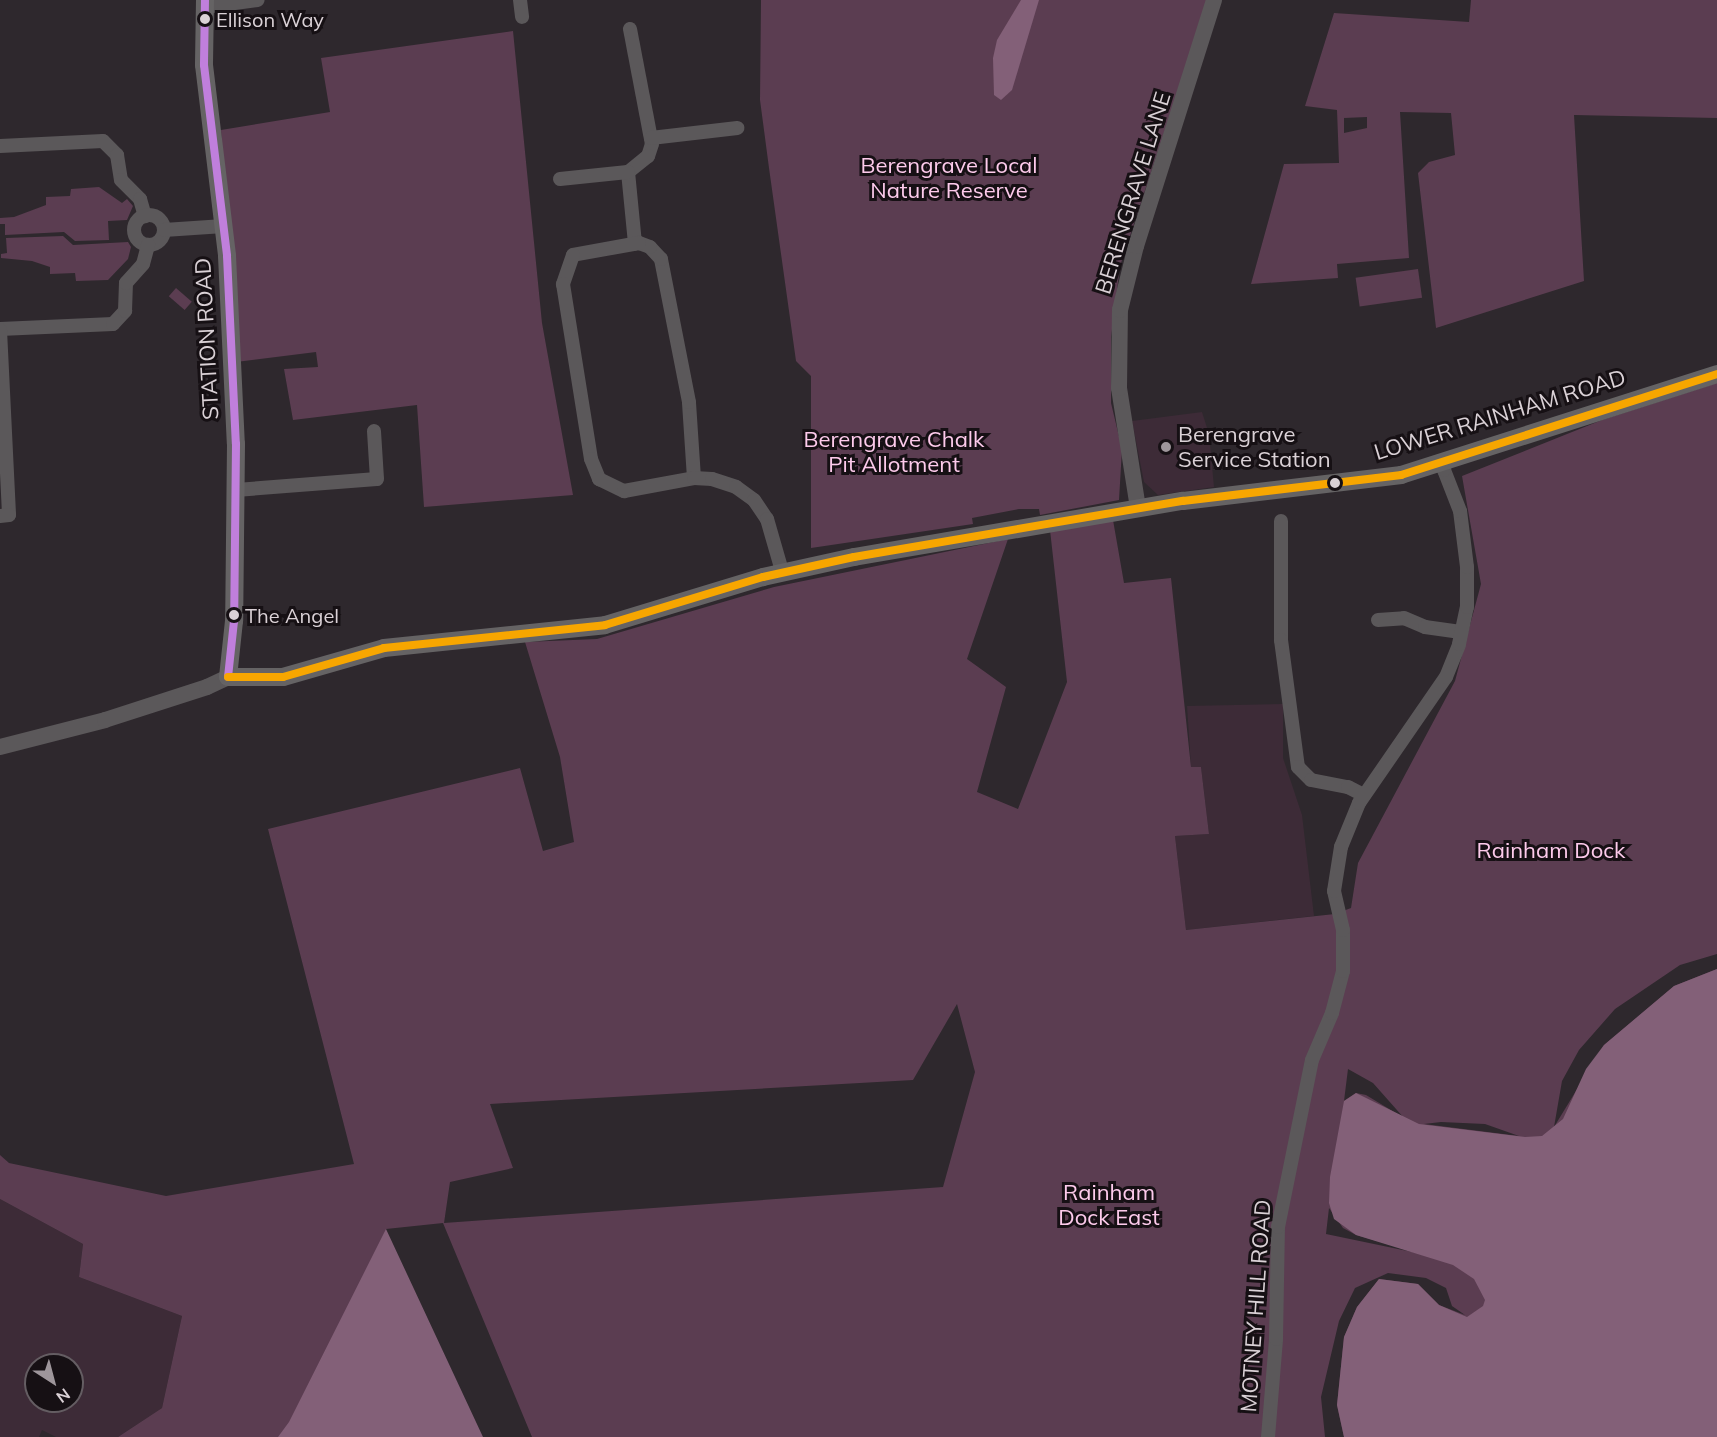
<!DOCTYPE html>
<html>
<head>
<meta charset="utf-8">
<style>
  body { margin:0 }
  #map { position:relative; width:1717px; height:1437px; overflow:hidden; background:#2e282d; font-family:Mulish,sans-serif }
  div>[style] { position:absolute }
  .built>* { inset:0; background:#3d2b37 }
  .green>* { inset:0; background:#5b3d51; transform-origin:0 0 }
  .water>* { inset:0; background:#836078 }
  .minor>* { height:14px; margin:-7px; padding:0 7px; transform-origin:7px; border-radius:7px; background:#5b585a }
  .minor>.ring { margin:-7px; padding:0; box-sizing:content-box; background:none; border:14px solid #5b585a; border-radius:50% }
  .tertiary>* { height:16px; margin:-8px; padding:0 8px; transform-origin:8px; border-radius:8px; background:#5b585a }
  .secondary>* { height:18px; margin:-9px; padding:0 9px; transform-origin:9px; border-radius:9px; background:#656364 }
  .bus-1>* { height:8px; margin:-4px; padding:0 4px; transform-origin:4px; border-radius:4px; background:#c07fdc }
  .bus-2>* { height:8px; margin:-4px; padding:0 4px; transform-origin:4px; border-radius:4px; background:#f7a600 }
  .dots>* { width:16px; height:16px; translate:-50% -50%; box-sizing:border-box; border:3px solid #161014; border-radius:50% }
  span { translate:-50% -50%; white-space:nowrap; text-align:center; line-height:1.15; -webkit-text-stroke:6px #161014; paint-order:stroke }
  .bus-label { font-size:20px; color:#dad1d6 }
  .left { translate:0 -50%; text-align:left }
  .park-label { font-size:22px; color:#fdcaeb }
  .street-label { font-size:22px; color:#dad1d6 }
  .poi-label { font-size:22px; color:#dad1d6 }
  .north { position:absolute; left:24px; top:1353px; width:60px; height:60px; box-sizing:border-box; background:#161014; border:2px solid #645d62; border-radius:50%; rotate:144deg; font-size:16px; font-weight:700; line-height:24px; text-align:center; color:#dad1d6 }
  .north::after { content:''; display:block; margin:auto; width:21px; height:27px; background:#9e969b; clip-path:polygon(50% 0,100% 100%,50% 72%,0 100%) }
</style>
</head>
<body>
<div id="map">
  <div class="built">
    <i style="clip-path:polygon(1202px 412px,1209px 434px,1214px 487px,1158px 495px,1144px 482px,1132px 421px)"></i>
    <i style="clip-path:polygon(1283px 704px,1283px 758px,1302px 815px,1314px 916px,1186px 930px,1175px 836px,1209px 834px,1201px 767px,1191px 767px,1187px 706px)"></i>
    <i style="clip-path:polygon(evenodd,0 1199px,83px 1244px,79px 1277px,182px 1316px,162px 1408px,118px 1437px,56px 1437px,42px 1430px,39px 1437px,0 1437px,0 1199px,36px 1365px,72px 1365px,72px 1401px,36px 1401px,36px 1365px)"></i>
  </div>
  <div class="green">
    <i style="clip-path:polygon(761px 0,1208px 0,1120px 266px,1111px 337px,1111px 403px,1122px 449px,1119px 500px,1040px 515px,1039px 509px,1019px 509px,972px 518px,973px 524px,811px 548px,811px 376px,796px 361px,769px 168px,760px 100px)"></i>
    <i style="clip-path:polygon(evenodd,1471px 0,1717px 0,1717px 118px,1574px 115px,1584px 281px,1436px 328px,1418px 173px,1429px 162px,1455px 155px,1451px 113px,1400px 112px,1409px 258px,1337px 264px,1338px 278px,1251px 284px,1284px 164px,1339px 163px,1337px 110px,1305px 106px,1334px 13px,1469px 22px,1471px 0,1344px 118px,1367px 117px,1367px 128px,1344px 133px,1344px 118px)"></i>
    <i style="clip-path:polygon(513px 31px,542px 323px,573px 495px,424px 507px,417px 405px,293px 420px,284px 369px,318px 367px,316px 352px,236px 362px,221px 130px,330px 112px,321px 58px)"></i>
    <i style="clip-path:polygon(99px 187px,122px 203px,127px 199px,133px 206px,127px 220px,108px 221px,109px 240px,75px 241px,64px 232px,5px 235px,5px 224px,0 224px,0 218px,14px 217px,46px 205px,46px 197px,70px 196px,71px 189px)"></i>
    <i style="clip-path:polygon(63px 236px,73px 245px,128px 242px,131px 247px,128px 259px,108px 280px,76px 281px,75px 273px,50px 274px,50px 267px,32px 261px,1px 258px,1px 254px,7px 253px,6px 238px)"></i>
    <i style="left:1418px;top:269px;width:29px;height:63px;rotate:82deg"></i>
    <i style="left:176px;top:288px;width:21px;height:11px;rotate:41deg"></i>
    <i style="clip-path:polygon(evenodd,1717px 383px,1717px 954px,1680px 965px,1615px 1009px,1579px 1050px,1562px 1081px,1554px 1127px,1604px 1045px,1674px 986px,1717px 969px,1717px 1437px,1344px 1437px,1337px 1405px,1344px 1337px,1357px 1307px,1379px 1279px,1418px 1284px,1439px 1305px,1465px 1315px,1452px 1306px,1446px 1288px,1426px 1278px,1388px 1273px,1355px 1288px,1339px 1321px,1321px 1397px,1325px 1437px,532px 1437px,443px 1223px,386px 1229px,390px 1293px,279px 1437px,118px 1437px,162px 1408px,182px 1316px,79px 1277px,83px 1244px,0 1199px,0 1155px,9px 1163px,166px 1196px,354px 1164px,268px 829px,520px 768px,543px 851px,574px 842px,560px 757px,525px 642px,597px 639px,774px 587px,1008px 539px,967px 659px,1006px 687px,977px 792px,1018px 809px,1067px 682px,1050px 530px,1113px 520px,1124px 583px,1171px 578px,1191px 767px,1201px 767px,1209px 834px,1175px 836px,1186px 930px,1335px 914px,1351px 908px,1358px 863px,1455px 681px,1481px 584px,1462px 476px,1602px 420px,1717px 383px,957px 1004px,975px 1072px,943px 1187px,444px 1223px,450px 1182px,513px 1168px,490px 1104px,913px 1080px,957px 1004px,1717px 383px,1348px 1069px,1373px 1083px,1404px 1118px,1366px 1095px,1356px 1093px,1344px 1101px,1348px 1069px,1717px 383px,1441px 1122px,1485px 1124px,1519px 1136px,1424px 1124px,1441px 1122px,1717px 383px,1329px 1208px,1343px 1228px,1356px 1235px,1422px 1254px,1326px 1234px,1329px 1208px)"></i>
  </div>
  <div class="water">
    <i style="clip-path:polygon(1021px 0,1039px 0,1012px 90px,1001px 100px,994px 95px,993px 58px,997px 40px)"></i>
    <i style="clip-path:polygon(1717px 969px,1717px 1437px,1344px 1437px,1337px 1405px,1344px 1337px,1357px 1307px,1379px 1279px,1418px 1284px,1439px 1305px,1467px 1317px,1483px 1306px,1485px 1300px,1474px 1279px,1453px 1265px,1356px 1235px,1334px 1219px,1329px 1203px,1330px 1177px,1344px 1101px,1356px 1093px,1419px 1124px,1525px 1137px,1542px 1136px,1563px 1119px,1586px 1069px,1604px 1045px,1674px 986px)"></i>
    <i style="clip-path:polygon(386px 1229px,483px 1437px,278px 1437px,289px 1422px)"></i>
  </div>
  <div class="minor">
    <i style="left:520px;top:0;width:17px;rotate:83deg"></i>
    <i style="left:205px;top:7px;width:53px;rotate:-7.5deg"></i>
    <i style="left:630px;top:29px;width:117px;rotate:79.2deg"></i>
    <i style="left:652px;top:144px;width:13px;rotate:108deg"></i>
    <i style="left:648px;top:156px;width:26px;rotate:141deg"></i>
    <i style="left:628px;top:172px;width:72px;rotate:84.4deg"></i>
    <i style="left:651px;top:138px;width:87px;rotate:-6.6deg"></i>
    <i style="left:0;top:146px;width:103px;rotate:-2.8deg"></i>
    <i style="left:103px;top:141px;width:20px;rotate:45deg"></i>
    <i style="left:117px;top:155px;width:25px;rotate:81deg"></i>
    <i style="left:121px;top:180px;width:27px;rotate:45deg"></i>
    <i style="left:140px;top:199px;width:18px;rotate:74deg"></i>
    <i style="left:560px;top:179px;width:68px;rotate:-5.9deg"></i>
    <i class="ring" style="left:134px;top:215px;width:16px;height:16px"></i>
    <i style="left:164px;top:230px;width:60px;rotate:-3.8deg"></i>
    <i style="left:0;top:329px;width:113px;rotate:-2.5deg"></i>
    <i style="left:113px;top:324px;width:18px;rotate:-47deg"></i>
    <i style="left:125px;top:311px;width:28px;rotate:-88deg"></i>
    <i style="left:126px;top:283px;width:25px;rotate:-48deg"></i>
    <i style="left:143px;top:264px;width:20px;rotate:-75deg"></i>
    <i style="left:0;top:330px;width:185px;rotate:87.2deg"></i>
    <i style="left:9px;top:515px;width:9px;rotate:174deg"></i>
    <i style="left:694px;top:478px;width:76px;rotate:-93.8deg"></i>
    <i style="left:689px;top:402px;width:146px;rotate:-101.1deg"></i>
    <i style="left:661px;top:259px;width:16px;rotate:-133deg"></i>
    <i style="left:650px;top:247px;width:12px;rotate:-160deg"></i>
    <i style="left:639px;top:243px;width:67px;rotate:169.7deg"></i>
    <i style="left:573px;top:255px;width:31px;rotate:109deg"></i>
    <i style="left:563px;top:284px;width:177px;rotate:80.9deg"></i>
    <i style="left:591px;top:459px;width:22px;rotate:68deg"></i>
    <i style="left:599px;top:479px;width:28px;rotate:26deg"></i>
    <i style="left:624px;top:491px;width:71px;rotate:-10.5deg"></i>
    <i style="left:694px;top:478px;width:18px;rotate:3deg"></i>
    <i style="left:712px;top:479px;width:25px;rotate:18deg"></i>
    <i style="left:736px;top:487px;width:22px;rotate:36deg"></i>
    <i style="left:754px;top:500px;width:23px;rotate:56deg"></i>
    <i style="left:767px;top:519px;width:54px;rotate:73.9deg"></i>
    <i style="left:236px;top:490px;width:141px;rotate:-4.5deg"></i>
    <i style="left:377px;top:479px;width:48px;rotate:-93.6deg"></i>
    <i style="left:1281px;top:521px;width:119px;rotate:90deg"></i>
    <i style="left:1281px;top:640px;width:128px;rotate:82.4deg"></i>
    <i style="left:1298px;top:767px;width:18px;rotate:45deg"></i>
    <i style="left:1311px;top:780px;width:38px;rotate:11deg"></i>
    <i style="left:1348px;top:787px;width:18px;rotate:27deg"></i>
    <i style="left:1378px;top:620px;width:26px;rotate:-4deg"></i>
    <i style="left:1404px;top:618px;width:23px;rotate:23deg"></i>
    <i style="left:1425px;top:627px;width:36px;rotate:8deg"></i>
    <i style="left:1268px;top:1437px;width:98px;rotate:-85.3deg"></i>
    <i style="left:1276px;top:1339px;width:112px;rotate:-89deg"></i>
    <i style="left:1278px;top:1227px;width:170px;rotate:-78.5deg"></i>
    <i style="left:1312px;top:1060px;width:51px;rotate:-66.9deg"></i>
    <i style="left:1332px;top:1013px;width:43px;rotate:-75.3deg"></i>
    <i style="left:1343px;top:971px;width:41px;rotate:-90deg"></i>
    <i style="left:1343px;top:930px;width:40px;rotate:-103deg"></i>
    <i style="left:1334px;top:891px;width:45px;rotate:-81deg"></i>
    <i style="left:1341px;top:847px;width:48px;rotate:-67.8deg"></i>
    <i style="left:1359px;top:803px;width:153px;rotate:-55.4deg"></i>
    <i style="left:1446px;top:677px;width:35px;rotate:-68deg"></i>
    <i style="left:1459px;top:644px;width:38px;rotate:-78deg"></i>
    <i style="left:1467px;top:607px;width:40px;rotate:-90deg"></i>
    <i style="left:1467px;top:567px;width:56px;rotate:-97.1deg"></i>
    <i style="left:1460px;top:511px;width:44px;rotate:-111.3deg"></i>
    <i style="left:1444px;top:470px;width:10px;rotate:-84deg"></i>
  </div>
  <div class="tertiary">
    <i style="left:1138px;top:508px;width:121px;rotate:-99deg"></i>
    <i style="left:1119px;top:388px;width:78px;rotate:-89.3deg"></i>
    <i style="left:1120px;top:310px;width:66px;rotate:-76deg"></i>
    <i style="left:1136px;top:246px;width:258px;rotate:-72.4deg"></i>
    <i style="left:0;top:747px;width:108px;rotate:-14.4deg"></i>
    <i style="left:105px;top:720px;width:107px;rotate:-17.9deg"></i>
    <i style="left:207px;top:687px;width:23px;rotate:-25deg"></i>
  </div>
  <div class="secondary">
    <i style="left:205px;top:0;width:65px;rotate:90.9deg"></i>
    <i style="left:204px;top:65px;width:192px;rotate:83.1deg"></i>
    <i style="left:227px;top:256px;width:188px;rotate:87.3deg"></i>
    <i style="left:236px;top:444px;width:177px;rotate:90.6deg"></i>
    <i style="left:234px;top:621px;width:56px;rotate:96.1deg"></i>
    <i style="left:228px;top:677px;width:55px"></i>
    <i style="left:283px;top:677px;width:105px;rotate:-16deg"></i>
    <i style="left:384px;top:648px;width:222px;rotate:-5.9deg"></i>
    <i style="left:605px;top:625px;width:165px;rotate:-16.9deg"></i>
    <i style="left:763px;top:577px;width:93px;rotate:-12.4deg"></i>
    <i style="left:854px;top:557px;width:334px;rotate:-9.7deg"></i>
    <i style="left:1183px;top:501px;width:220px;rotate:-6.8deg"></i>
    <i style="left:1401px;top:475px;width:332px;rotate:-17.7deg"></i>
  </div>
  <div class="bus-1">
    <i style="left:205px;top:0;width:65px;rotate:90.9deg"></i>
    <i style="left:204px;top:65px;width:192px;rotate:83.1deg"></i>
    <i style="left:227px;top:256px;width:188px;rotate:87.3deg"></i>
    <i style="left:236px;top:444px;width:177px;rotate:90.6deg"></i>
    <i style="left:234px;top:621px;width:56px;rotate:96.1deg"></i>
  </div>
  <div class="bus-2">
    <i style="left:228px;top:677px;width:55px"></i>
    <i style="left:283px;top:677px;width:105px;rotate:-16deg"></i>
    <i style="left:384px;top:648px;width:222px;rotate:-5.9deg"></i>
    <i style="left:605px;top:625px;width:165px;rotate:-16.9deg"></i>
    <i style="left:763px;top:577px;width:93px;rotate:-12.4deg"></i>
    <i style="left:854px;top:557px;width:334px;rotate:-9.7deg"></i>
    <i style="left:1183px;top:501px;width:220px;rotate:-6.8deg"></i>
    <i style="left:1401px;top:475px;width:332px;rotate:-17.7deg"></i>
  </div>
  <div class="dots">
    <i style="left:205px;top:19px;background:#dad1d6"></i>
    <i style="left:1166px;top:447px;background:#9e969b"></i>
    <i style="left:1335px;top:483px;background:#dad1d6"></i>
    <i style="left:234px;top:615px;background:#dad1d6"></i>
  </div>
  <div class="bus-label">
    <span class="left" style="left:216px;top:19px">Ellison Way</span>
    <span class="left" style="left:245px;top:615px">The Angel</span>
  </div>
  <div class="park-label">
    <span style="left:949px;top:178px">Berengrave Local<br>Nature Reserve</span>
    <span style="left:894px;top:452px">Berengrave Chalk<br>Pit Allotment</span>
    <span style="left:1551px;top:851px">Rainham Dock</span>
    <span style="left:1109px;top:1205px">Rainham<br>Dock East</span>
  </div>
  <div class="street-label">
    <span style="left:1133px;top:193px;rotate:-73deg">BERENGRAVE LANE</span>
    <span style="left:207px;top:339px;rotate:-93deg">STATION ROAD</span>
    <span style="left:1500px;top:415px;rotate:-17deg">LOWER RAINHAM ROAD</span>
    <span style="left:1256px;top:1306px;rotate:-86deg">MOTNEY HILL ROAD</span>
  </div>
  <div class="poi-label">
    <span class="left" style="left:1178px;top:447px">Berengrave<br>Service Station</span>
  </div>
  <div class="north">N</div>
</div>
</body>
</html>
